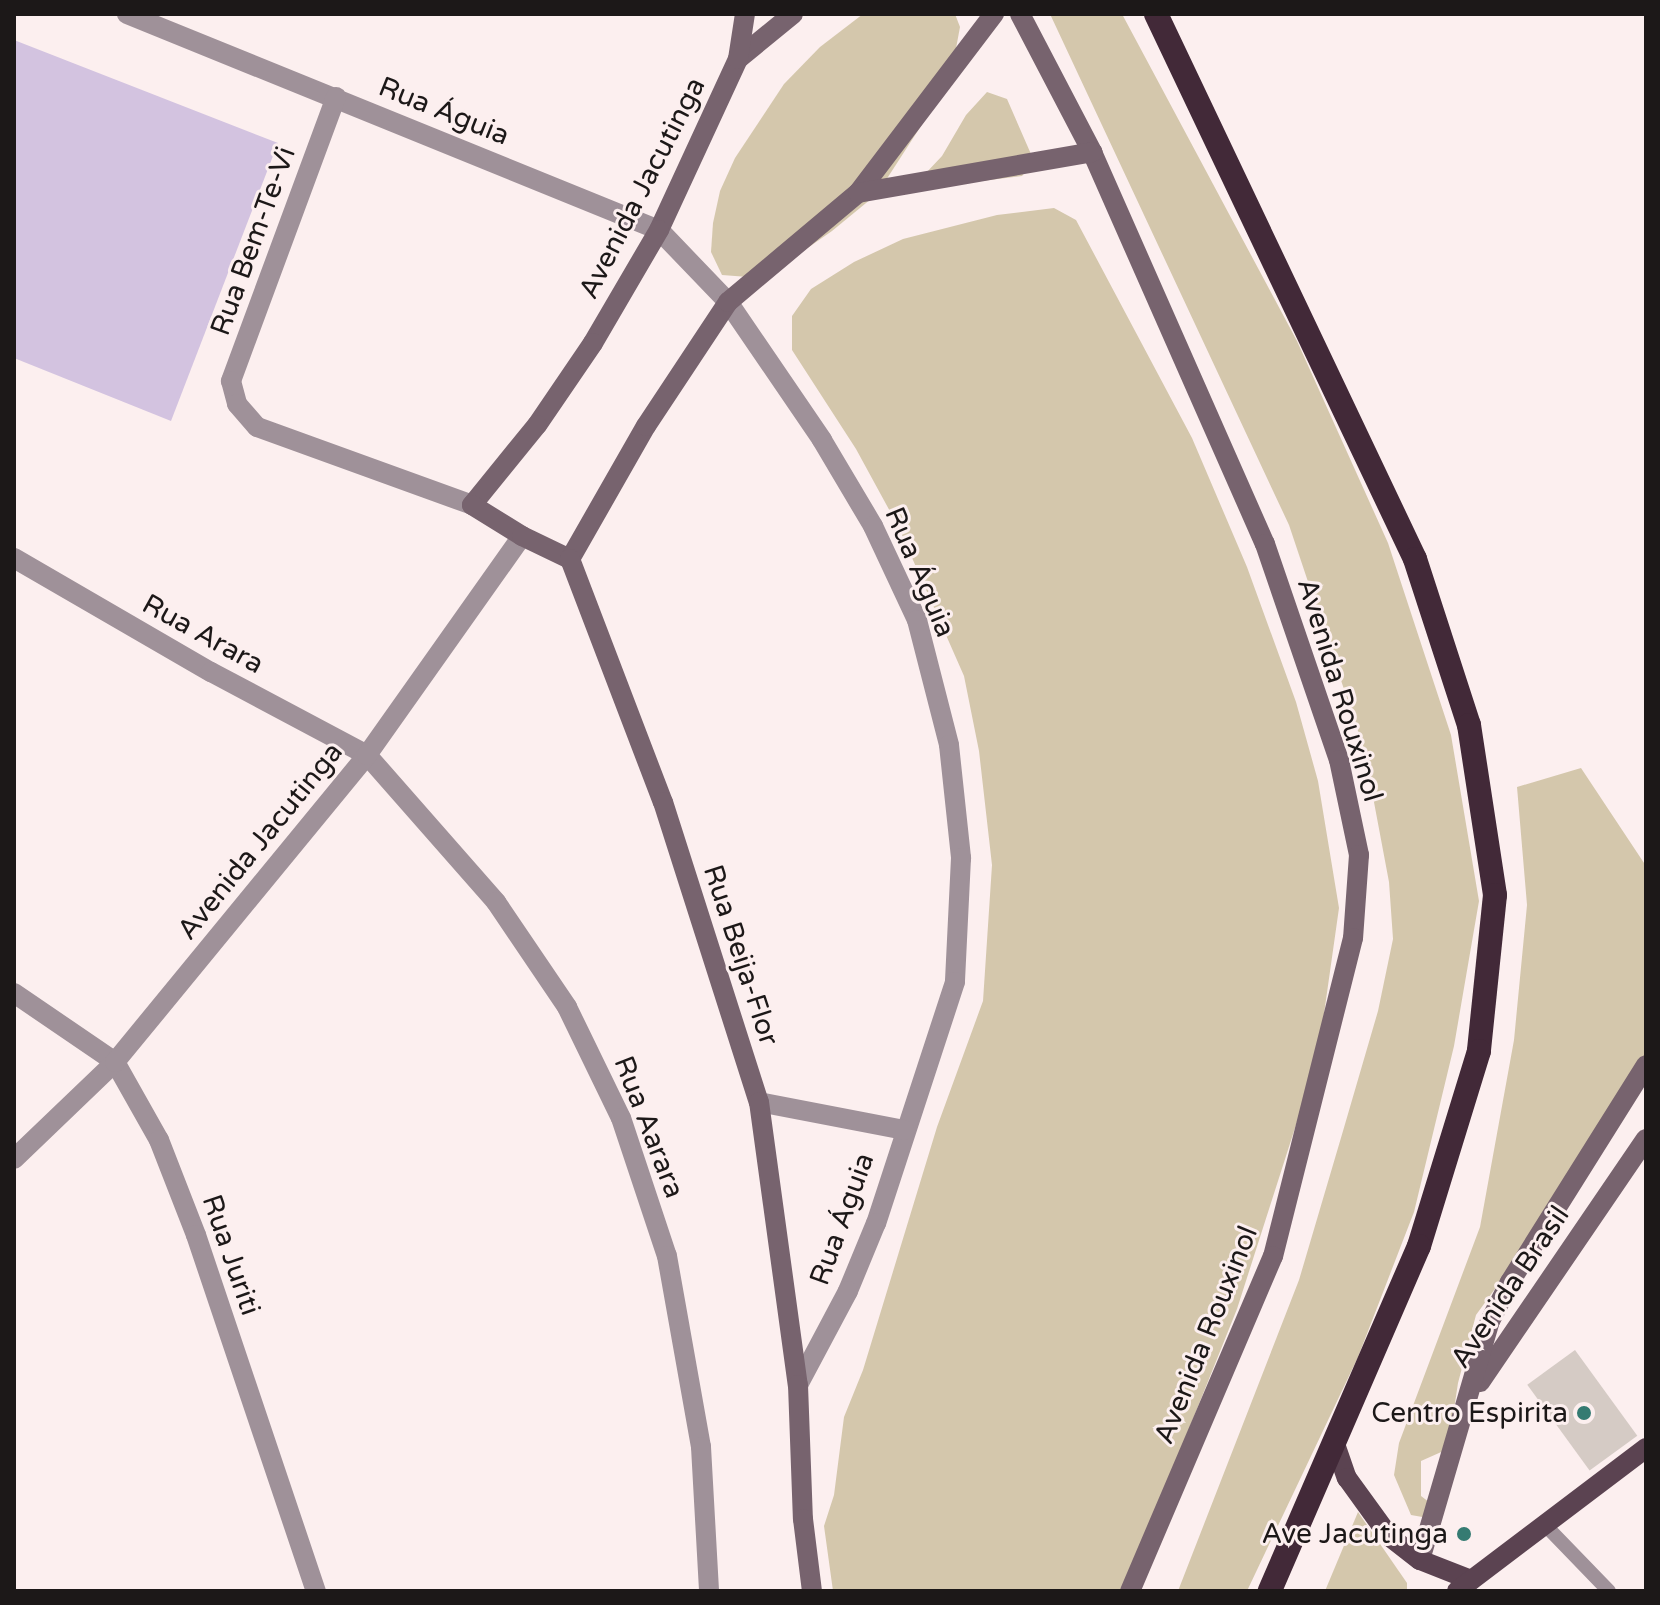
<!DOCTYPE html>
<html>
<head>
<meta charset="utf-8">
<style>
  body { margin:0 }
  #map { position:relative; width:1660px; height:1605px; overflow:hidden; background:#fcefef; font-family:"Varela Round",sans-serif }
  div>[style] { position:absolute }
  .green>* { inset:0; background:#d4c7ac }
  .water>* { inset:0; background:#d3c3e0 }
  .building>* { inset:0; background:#d5cbc5; transform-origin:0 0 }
  .lane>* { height:14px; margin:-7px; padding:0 7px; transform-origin:7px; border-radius:7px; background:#9f9199 }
  .street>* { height:20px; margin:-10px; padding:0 10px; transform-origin:10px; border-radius:10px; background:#9f9199 }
  .secondary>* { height:20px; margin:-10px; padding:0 10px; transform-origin:10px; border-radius:10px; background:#77636e }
  .primary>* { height:20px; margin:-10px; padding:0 10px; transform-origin:10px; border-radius:10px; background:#5b4351 }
  .highway>* { height:24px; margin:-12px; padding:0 12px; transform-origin:12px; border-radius:12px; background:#422938 }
  .dots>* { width:22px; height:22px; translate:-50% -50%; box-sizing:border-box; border:4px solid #fcefef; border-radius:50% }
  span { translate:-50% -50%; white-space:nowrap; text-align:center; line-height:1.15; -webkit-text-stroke:6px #fcefef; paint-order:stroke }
  .street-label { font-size:28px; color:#1c1818 }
  .poi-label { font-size:28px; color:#1c1818 }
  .right { translate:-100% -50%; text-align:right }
  .frame { position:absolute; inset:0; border:16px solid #1c1818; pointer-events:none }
</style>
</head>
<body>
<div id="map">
  <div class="green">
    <i style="clip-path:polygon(863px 14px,955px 14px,960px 27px,952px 70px,930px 112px,877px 194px,832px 231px,776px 270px,748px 277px,722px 275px,711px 252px,713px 223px,720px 191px,735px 158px,784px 84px,820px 47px)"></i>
    <i style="clip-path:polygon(1050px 14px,1122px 14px,1297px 341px,1388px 543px,1451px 735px,1479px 901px,1454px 1046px,1414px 1212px,1358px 1357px,1247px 1591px,1178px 1591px,1299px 1280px,1343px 1131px,1378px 1011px,1393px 939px,1389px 882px,1364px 749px,1289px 525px)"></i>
    <i style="clip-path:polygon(987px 92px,1007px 99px,1034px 161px,1022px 176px,933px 187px,925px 174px,942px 156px,966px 115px)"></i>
    <i style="clip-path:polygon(1054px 208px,1076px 220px,1192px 438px,1247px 567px,1296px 702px,1318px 781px,1339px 908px,1318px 1056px,1237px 1309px,1124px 1591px,833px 1591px,824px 1526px,834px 1495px,844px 1417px,863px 1370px,937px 1127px,983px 1001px,992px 865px,979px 751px,964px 676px,898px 526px,856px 449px,792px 350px,792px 316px,811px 289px,854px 262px,903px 239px,997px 215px)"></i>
    <i style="clip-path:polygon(1581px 768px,1646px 866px,1646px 1080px,1476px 1315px,1458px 1383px,1448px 1449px,1421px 1461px,1421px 1496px,1433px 1505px,1428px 1518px,1411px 1515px,1394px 1475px,1399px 1443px,1480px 1227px,1514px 1040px,1527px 905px,1517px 787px)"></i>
    <i style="clip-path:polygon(1358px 1512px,1407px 1583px,1407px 1591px,1325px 1591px)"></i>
  </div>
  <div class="water">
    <i style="clip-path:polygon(14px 40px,278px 143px,171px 421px,14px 358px)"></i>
  </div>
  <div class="building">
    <i style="left:1575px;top:1350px;width:106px;height:59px;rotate:54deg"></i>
  </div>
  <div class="lane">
    <i style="left:1545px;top:1525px;width:92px;rotate:45.9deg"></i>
  </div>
  <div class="street">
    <i style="left:127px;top:14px;width:574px;rotate:22.1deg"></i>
    <i style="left:659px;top:230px;width:100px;rotate:46.2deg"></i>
    <i style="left:728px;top:302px;width:167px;rotate:55.7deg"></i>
    <i style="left:822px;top:440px;width:100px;rotate:59.3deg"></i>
    <i style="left:873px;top:526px;width:104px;rotate:64.9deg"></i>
    <i style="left:917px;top:620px;width:129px;rotate:75.6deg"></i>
    <i style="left:949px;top:745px;width:114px;rotate:83.9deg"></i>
    <i style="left:961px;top:858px;width:124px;rotate:92.8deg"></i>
    <i style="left:955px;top:982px;width:254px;rotate:108.1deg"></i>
    <i style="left:876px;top:1223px;width:74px;rotate:112.4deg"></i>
    <i style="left:848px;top:1291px;width:106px;rotate:118deg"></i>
    <i style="left:336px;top:97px;width:303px;rotate:110.3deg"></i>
    <i style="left:231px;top:381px;width:24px;rotate:75deg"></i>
    <i style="left:237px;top:404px;width:30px;rotate:49deg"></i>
    <i style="left:257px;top:427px;width:229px;rotate:19.9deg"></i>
    <i style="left:14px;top:558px;width:228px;rotate:30.1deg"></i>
    <i style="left:211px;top:672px;width:177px;rotate:28deg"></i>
    <i style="left:367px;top:755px;width:196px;rotate:48.7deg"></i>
    <i style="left:496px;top:902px;width:127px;rotate:55.9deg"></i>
    <i style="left:567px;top:1007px;width:123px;rotate:64.1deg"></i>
    <i style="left:621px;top:1118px;width:145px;rotate:71.6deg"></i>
    <i style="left:667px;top:1256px;width:194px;rotate:79.9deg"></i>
    <i style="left:701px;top:1447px;width:144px;rotate:86.8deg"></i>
    <i style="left:14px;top:993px;width:122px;rotate:34.3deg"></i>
    <i style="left:115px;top:1062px;width:90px;rotate:60.6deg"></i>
    <i style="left:159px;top:1140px;width:102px;rotate:68.7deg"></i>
    <i style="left:196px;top:1235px;width:376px;rotate:71.4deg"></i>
    <i style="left:759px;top:1102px;width:148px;rotate:10.9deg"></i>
    <i style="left:14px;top:1159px;width:140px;rotate:-43.8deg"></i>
    <i style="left:115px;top:1062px;width:397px;rotate:-50.6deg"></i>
    <i style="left:367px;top:755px;width:268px;rotate:-54.7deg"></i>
  </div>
  <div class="secondary">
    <i style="left:793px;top:14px;width:71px;rotate:140.7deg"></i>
    <i style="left:738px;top:59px;width:188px;rotate:114.8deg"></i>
    <i style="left:659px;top:230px;width:131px;rotate:120.3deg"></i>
    <i style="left:593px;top:343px;width:99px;rotate:124.3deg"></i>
    <i style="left:537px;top:425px;width:103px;rotate:129.1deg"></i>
    <i style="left:472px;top:505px;width:59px;rotate:31.8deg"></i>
    <i style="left:522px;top:536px;width:53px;rotate:25.6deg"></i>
    <i style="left:570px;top:559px;width:153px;rotate:-60.3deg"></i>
    <i style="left:646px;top:426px;width:149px;rotate:-56.5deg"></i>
    <i style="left:728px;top:302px;width:170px;rotate:-40deg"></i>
    <i style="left:858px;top:193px;width:225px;rotate:-52.8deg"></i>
    <i style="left:1020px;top:14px;width:156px;rotate:62.4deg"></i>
    <i style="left:1092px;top:152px;width:428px;rotate:66.2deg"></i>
    <i style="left:1265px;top:544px;width:228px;rotate:71.1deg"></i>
    <i style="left:1339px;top:760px;width:97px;rotate:78.1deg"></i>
    <i style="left:1359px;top:855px;width:83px;rotate:94.1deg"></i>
    <i style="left:1353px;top:938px;width:328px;rotate:104.1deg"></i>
    <i style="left:1273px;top:1256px;width:364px;rotate:113.1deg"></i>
    <i style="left:738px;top:59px;width:46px;rotate:-81.2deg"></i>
    <i style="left:858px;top:193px;width:238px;rotate:-9.9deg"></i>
    <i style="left:570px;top:559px;width:260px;rotate:69.1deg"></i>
    <i style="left:663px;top:802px;width:315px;rotate:72.3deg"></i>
    <i style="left:759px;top:1102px;width:286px;rotate:82.2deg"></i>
    <i style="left:798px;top:1385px;width:134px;rotate:87.9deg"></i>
    <i style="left:803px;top:1519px;width:73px;rotate:82.9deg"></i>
    <i style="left:1480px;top:1382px;width:294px;rotate:-55.7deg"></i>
    <i style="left:1420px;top:1560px;width:249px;rotate:-73.7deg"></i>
    <i style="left:1490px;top:1321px;width:44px;rotate:-62.9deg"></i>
    <i style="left:1510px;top:1282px;width:256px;rotate:-57.9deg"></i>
  </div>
  <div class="primary">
    <i style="left:1335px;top:1444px;width:36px;rotate:71deg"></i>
    <i style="left:1347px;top:1478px;width:72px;rotate:54.1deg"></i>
    <i style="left:1389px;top:1536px;width:39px;rotate:38deg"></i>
    <i style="left:1420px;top:1560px;width:55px;rotate:21.4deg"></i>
    <i style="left:1457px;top:1591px;width:237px;rotate:-37.1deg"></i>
  </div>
  <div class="highway">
    <i style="left:1156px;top:14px;width:603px;rotate:64.58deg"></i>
    <i style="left:1415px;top:559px;width:175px;rotate:72deg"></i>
    <i style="left:1469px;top:725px;width:172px;rotate:81.3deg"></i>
    <i style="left:1495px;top:895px;width:157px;rotate:95.9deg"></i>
    <i style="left:1479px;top:1051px;width:204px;rotate:107.1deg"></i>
    <i style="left:1419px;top:1246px;width:376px;rotate:113.4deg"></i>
  </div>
  <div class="dots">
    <i style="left:1584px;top:1413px;background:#357b72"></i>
    <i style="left:1464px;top:1534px;background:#357b72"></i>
  </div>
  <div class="street-label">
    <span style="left:444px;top:111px;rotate:22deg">Rua Águia</span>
    <span style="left:642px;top:188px;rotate:-63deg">Avenida Jacutinga</span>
    <span style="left:253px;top:241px;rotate:-70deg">Rua Bem-Te-Vi</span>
    <span style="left:920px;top:572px;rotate:67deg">Rua Águia</span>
    <span style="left:203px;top:634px;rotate:29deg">Rua Arara</span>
    <span style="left:1340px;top:690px;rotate:73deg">Avenida Rouxinol</span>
    <span style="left:260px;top:841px;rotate:-51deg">Avenida Jacutinga</span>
    <span style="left:741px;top:955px;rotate:72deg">Rua Beija-Flor</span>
    <span style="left:649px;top:1127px;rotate:69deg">Rua Aarara</span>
    <span style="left:842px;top:1219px;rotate:-70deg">Rua Águia</span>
    <span style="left:231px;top:1255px;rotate:71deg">Rua Juriti</span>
    <span style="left:1510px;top:1287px;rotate:-56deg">Avenida Brasil</span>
    <span style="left:1206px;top:1335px;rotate:-68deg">Avenida Rouxinol</span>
  </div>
  <div class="poi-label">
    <span class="right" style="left:1568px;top:1413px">Centro Espirita</span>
    <span class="right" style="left:1448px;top:1534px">Ave Jacutinga</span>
  </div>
  <div class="frame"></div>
</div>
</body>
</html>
